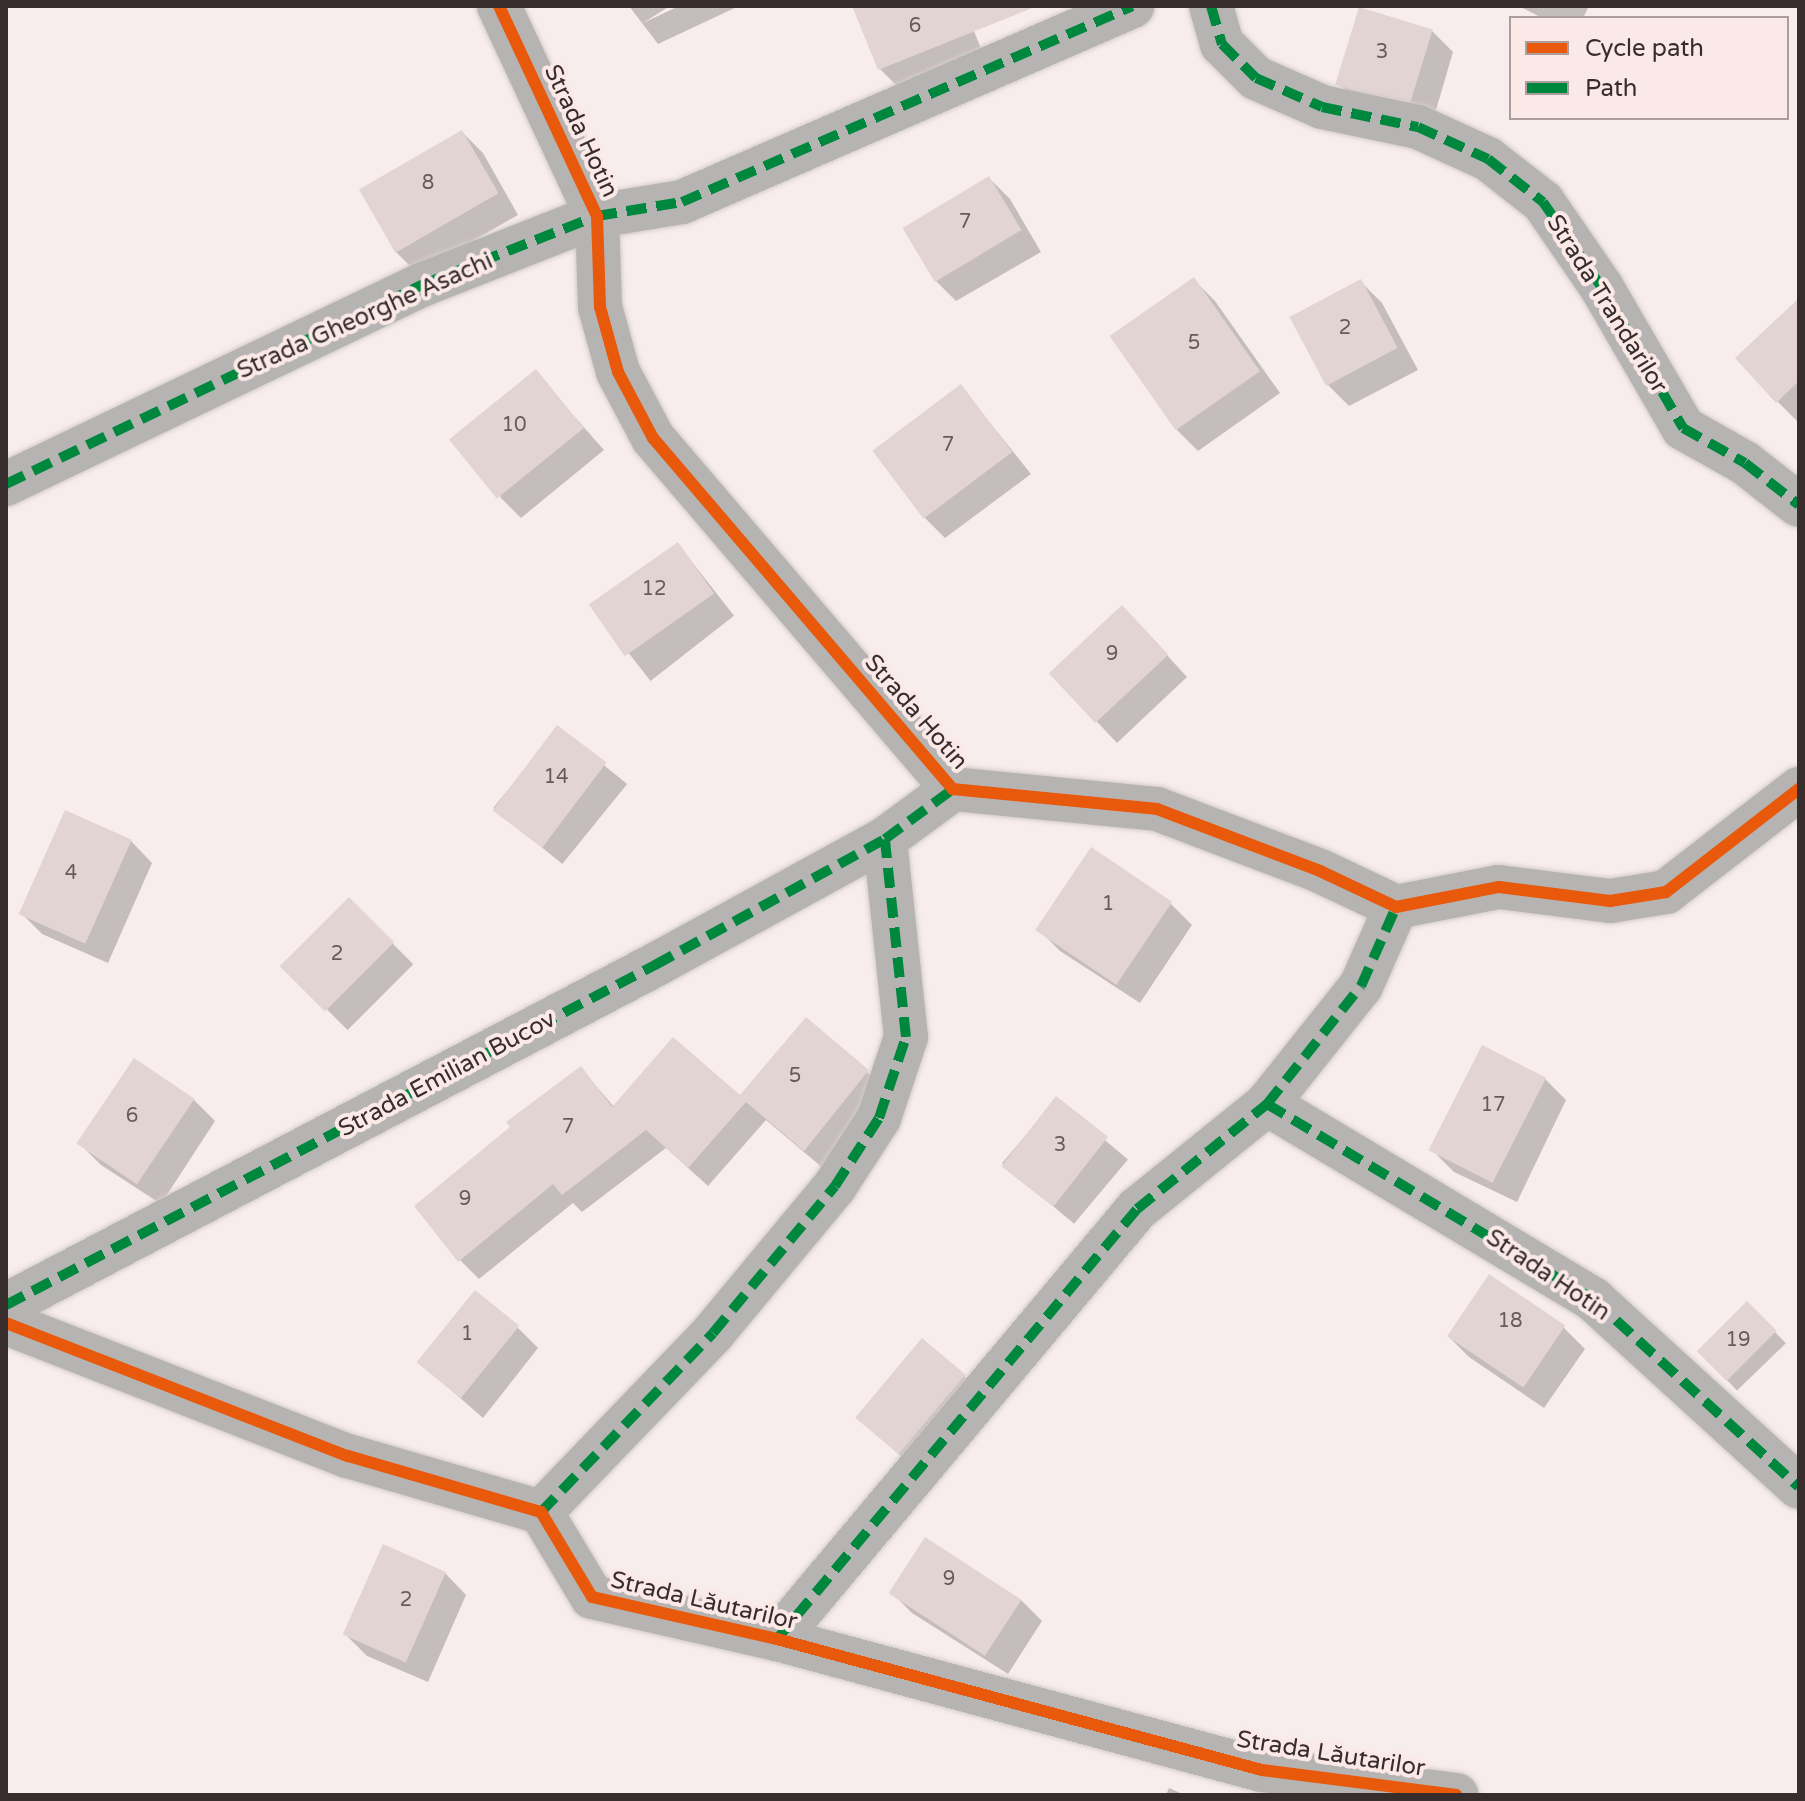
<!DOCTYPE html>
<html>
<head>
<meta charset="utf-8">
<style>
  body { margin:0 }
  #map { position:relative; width:1805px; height:1801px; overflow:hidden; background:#f7edec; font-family:"Varela Round",sans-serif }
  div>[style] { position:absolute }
  .shadow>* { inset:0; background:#0003; transform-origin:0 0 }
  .building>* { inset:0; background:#e3d4d4; transform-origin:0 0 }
  .roads { filter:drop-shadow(0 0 2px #d4cbca) drop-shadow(0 0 2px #d4cbca) }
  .minor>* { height:44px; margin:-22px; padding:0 22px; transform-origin:22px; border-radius:22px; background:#b6b4b3 }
  .quiet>* { height:10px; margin-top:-5px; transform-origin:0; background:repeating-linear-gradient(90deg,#00873e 0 20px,transparent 0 30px) }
  .cycleway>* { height:12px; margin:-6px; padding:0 6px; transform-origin:6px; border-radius:6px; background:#e8590c }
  span { translate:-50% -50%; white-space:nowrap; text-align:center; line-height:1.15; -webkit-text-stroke:8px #fbe9e8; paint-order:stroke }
  .number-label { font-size:20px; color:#665a5a }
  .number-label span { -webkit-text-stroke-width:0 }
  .street-label { font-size:24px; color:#382d2d }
  .frame { position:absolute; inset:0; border:8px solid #382d2d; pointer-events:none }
  .legend { position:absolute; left:1509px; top:16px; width:280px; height:104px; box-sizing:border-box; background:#fbe9e8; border:2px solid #ad9e9d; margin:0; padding:10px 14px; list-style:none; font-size:24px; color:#382d2d }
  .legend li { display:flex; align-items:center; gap:16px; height:40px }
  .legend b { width:40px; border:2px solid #ad9e9d }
</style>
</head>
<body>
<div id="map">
  <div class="shadow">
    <i style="clip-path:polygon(629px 6px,670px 6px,643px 23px,679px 6px,739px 6px,658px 44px)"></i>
    <i style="clip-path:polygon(855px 6px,964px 6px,984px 56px,901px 90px,880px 69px)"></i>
    <i style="clip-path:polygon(1519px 6px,1589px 6px,1583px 18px,1542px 18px)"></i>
    <i style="clip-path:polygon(1432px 31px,1453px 52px,1433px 120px,1361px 105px,1340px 84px)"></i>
    <i style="clip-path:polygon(462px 132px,483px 153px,518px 215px,417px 273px,396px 252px)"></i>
    <i style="clip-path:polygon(989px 178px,1010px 199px,1041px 252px,956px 301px,935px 280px)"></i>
    <i style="clip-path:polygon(1194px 280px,1215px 301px,1280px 393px,1198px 451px,1177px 430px)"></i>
    <i style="clip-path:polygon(1361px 282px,1382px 303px,1418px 370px,1349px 406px,1328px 385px)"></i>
    <i style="clip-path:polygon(1799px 301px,1799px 421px,1798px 422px,1777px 401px)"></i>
    <i style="clip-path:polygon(535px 372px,604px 450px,521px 518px,500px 497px)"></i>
    <i style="clip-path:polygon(961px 387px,1031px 474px,945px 538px,924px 517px)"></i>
    <i style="left:678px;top:544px;width:91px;height:106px;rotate:52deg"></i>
    <i style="clip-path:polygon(1143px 629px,1187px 677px,1117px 743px,1051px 673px)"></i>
    <i style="left:558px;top:728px;width:89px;height:103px;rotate:39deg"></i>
    <i style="clip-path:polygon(131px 841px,152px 863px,108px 963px,42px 934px,21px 913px)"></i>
    <i style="left:349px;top:900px;width:91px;height:93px;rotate:45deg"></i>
    <i style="clip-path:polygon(1171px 904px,1192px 925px,1140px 1003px,1060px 951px,1039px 930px)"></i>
    <i style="clip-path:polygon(581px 1068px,614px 1107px,740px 1098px,867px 1072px,886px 1091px,824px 1169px,766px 1120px,708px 1186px,666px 1148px,582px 1212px,573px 1203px,479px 1279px,460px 1260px)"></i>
    <i style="clip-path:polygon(1545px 1079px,1566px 1100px,1517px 1202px,1454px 1172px,1433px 1151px)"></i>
    <i style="left:1056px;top:1099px;width:94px;height:84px;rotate:40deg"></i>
    <i style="clip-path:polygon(194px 1100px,215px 1121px,161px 1204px,101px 1165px,80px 1144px)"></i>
    <i style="clip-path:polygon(1489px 1276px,1564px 1328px,1585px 1349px,1544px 1408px,1469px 1357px,1448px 1336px)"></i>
    <i style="left:1747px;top:1303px;width:56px;height:68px;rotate:46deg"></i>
    <i style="clip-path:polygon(517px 1327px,538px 1348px,483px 1418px,420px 1363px)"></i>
    <i style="clip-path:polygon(964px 1376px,985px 1397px,921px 1474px,858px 1418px)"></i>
    <i style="clip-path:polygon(445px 1573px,466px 1595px,428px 1682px,367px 1656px,346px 1635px)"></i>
    <i style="clip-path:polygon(891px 1592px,1021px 1600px,1042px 1621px,1008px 1674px,912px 1613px)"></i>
    <i style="clip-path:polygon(1169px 1788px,1185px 1795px,1166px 1795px)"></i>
  </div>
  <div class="building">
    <i style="clip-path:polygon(852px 6px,1031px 6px,1032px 8px,878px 70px)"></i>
    <i style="left:1359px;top:7px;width:77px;height:81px;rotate:17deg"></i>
    <i style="left:462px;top:130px;width:73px;height:119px;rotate:60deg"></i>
    <i style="left:989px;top:176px;width:63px;height:101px;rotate:59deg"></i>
    <i style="left:1194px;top:277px;width:115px;height:103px;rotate:55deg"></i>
    <i style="left:1361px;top:279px;width:78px;height:81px;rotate:62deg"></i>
    <i style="clip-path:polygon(1799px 298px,1799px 381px,1776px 403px,1735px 358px)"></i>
    <i style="left:536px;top:369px;width:76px;height:112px;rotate:51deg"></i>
    <i style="left:961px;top:384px;width:85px;height:111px;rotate:53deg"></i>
    <i style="left:678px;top:542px;width:63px;height:109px;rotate:55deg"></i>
    <i style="left:1122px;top:605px;width:68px;height:100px;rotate:47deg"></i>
    <i style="left:557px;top:725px;width:62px;height:107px;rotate:37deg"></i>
    <i style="left:65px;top:810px;width:73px;height:114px;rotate:24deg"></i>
    <i style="left:1091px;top:847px;width:98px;height:100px;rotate:34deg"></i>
    <i style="left:349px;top:897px;width:64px;height:98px;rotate:45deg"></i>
    <i style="clip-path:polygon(806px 1017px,869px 1070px,804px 1151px,746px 1102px,688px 1168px,646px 1130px,562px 1195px,553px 1184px,458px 1262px,414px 1206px,510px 1127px,506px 1122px,581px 1066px,612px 1107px,673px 1037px,740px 1095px)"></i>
    <i style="left:1482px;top:1045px;width:72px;height:118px;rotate:27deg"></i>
    <i style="left:134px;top:1058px;width:73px;height:103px;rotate:34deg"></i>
    <i style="left:1056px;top:1096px;width:66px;height:89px;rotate:38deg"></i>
    <i style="left:1489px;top:1274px;width:92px;height:75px;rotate:34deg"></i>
    <i style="left:475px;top:1290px;width:57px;height:93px;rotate:39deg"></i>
    <i style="left:1747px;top:1301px;width:42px;height:71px;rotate:45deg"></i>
    <i style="left:922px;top:1338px;width:57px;height:104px;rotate:40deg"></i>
    <i style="left:925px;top:1537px;width:115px;height:67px;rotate:33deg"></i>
    <i style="left:383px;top:1544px;width:69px;height:99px;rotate:24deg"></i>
  </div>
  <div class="roads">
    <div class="minor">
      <i style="left:499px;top:6px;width:232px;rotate:65deg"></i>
      <i style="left:597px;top:216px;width:91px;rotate:88.1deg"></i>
      <i style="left:600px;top:307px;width:67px;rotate:74.5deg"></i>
      <i style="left:618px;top:372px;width:75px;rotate:62.1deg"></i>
      <i style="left:653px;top:438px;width:462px;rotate:49.5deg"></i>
      <i style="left:953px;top:789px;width:205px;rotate:5.6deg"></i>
      <i style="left:1157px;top:809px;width:174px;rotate:20.8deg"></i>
      <i style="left:1320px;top:871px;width:84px;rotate:25.3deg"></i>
      <i style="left:1396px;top:907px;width:105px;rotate:-11deg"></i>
      <i style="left:1499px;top:887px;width:112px;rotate:7.2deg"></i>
      <i style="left:1610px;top:901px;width:57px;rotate:-9.1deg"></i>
      <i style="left:1666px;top:892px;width:168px;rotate:-37.8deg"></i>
      <i style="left:1211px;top:6px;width:40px;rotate:74deg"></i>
      <i style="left:1222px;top:44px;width:48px;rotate:45deg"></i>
      <i style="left:1256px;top:78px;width:72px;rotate:23.7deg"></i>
      <i style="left:1322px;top:107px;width:98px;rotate:11.8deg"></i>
      <i style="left:1418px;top:127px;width:77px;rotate:24.6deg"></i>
      <i style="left:1488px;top:159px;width:70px;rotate:38deg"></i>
      <i style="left:1543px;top:202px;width:104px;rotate:55.5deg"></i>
      <i style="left:1602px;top:288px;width:162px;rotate:59.9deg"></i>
      <i style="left:1683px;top:428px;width:71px;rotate:29.4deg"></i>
      <i style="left:1745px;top:463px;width:68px;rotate:37.9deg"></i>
      <i style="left:6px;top:484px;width:463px;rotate:-25.6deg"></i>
      <i style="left:424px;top:284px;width:186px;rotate:-21.5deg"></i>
      <i style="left:597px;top:216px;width:86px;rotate:-9.4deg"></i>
      <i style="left:682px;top:202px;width:491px;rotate:-23.5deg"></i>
      <i style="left:1267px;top:1104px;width:381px;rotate:30.9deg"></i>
      <i style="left:1594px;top:1300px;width:277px;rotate:42.4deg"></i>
      <i style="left:6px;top:1305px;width:733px;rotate:-27.65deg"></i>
      <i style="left:655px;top:965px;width:262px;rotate:-28.7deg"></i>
      <i style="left:885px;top:839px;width:84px;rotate:-36.3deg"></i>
      <i style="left:6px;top:1323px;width:367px;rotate:21.3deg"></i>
      <i style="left:348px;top:1456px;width:201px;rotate:16.2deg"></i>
      <i style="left:541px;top:1512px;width:99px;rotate:59deg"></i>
      <i style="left:592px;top:1597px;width:190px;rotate:12.8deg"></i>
      <i style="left:777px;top:1639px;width:502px;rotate:15.12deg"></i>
      <i style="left:1262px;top:1770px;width:196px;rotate:7.3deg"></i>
      <i style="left:541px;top:1512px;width:248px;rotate:-46.1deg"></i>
      <i style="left:713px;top:1333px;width:191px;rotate:-50.3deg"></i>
      <i style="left:835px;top:1186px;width:81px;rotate:-57.1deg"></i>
      <i style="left:879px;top:1118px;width:85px;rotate:-71.6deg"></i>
      <i style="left:906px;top:1037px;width:199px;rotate:-96.1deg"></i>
      <i style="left:777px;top:1639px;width:561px;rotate:-50.06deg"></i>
      <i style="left:1137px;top:1209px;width:167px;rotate:-38.9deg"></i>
      <i style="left:1267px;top:1104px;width:151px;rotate:-51.5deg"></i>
      <i style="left:1361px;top:986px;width:86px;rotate:-66.1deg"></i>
    </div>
  </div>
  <div class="quiet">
    <i style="left:1211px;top:6px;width:40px;rotate:74deg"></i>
    <i style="left:1222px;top:44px;width:48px;rotate:45deg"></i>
    <i style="left:1256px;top:78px;width:72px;rotate:23.7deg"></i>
    <i style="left:1322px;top:107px;width:98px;rotate:11.8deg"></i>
    <i style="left:1418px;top:127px;width:77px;rotate:24.6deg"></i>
    <i style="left:1488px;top:159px;width:70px;rotate:38deg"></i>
    <i style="left:1543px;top:202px;width:104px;rotate:55.5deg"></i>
    <i style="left:1602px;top:288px;width:162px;rotate:59.9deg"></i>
    <i style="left:1683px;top:428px;width:71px;rotate:29.4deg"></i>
    <i style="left:1745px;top:463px;width:68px;rotate:37.9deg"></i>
    <i style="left:6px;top:484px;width:463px;rotate:-25.6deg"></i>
    <i style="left:424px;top:284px;width:186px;rotate:-21.5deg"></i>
    <i style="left:597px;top:216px;width:86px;rotate:-9.4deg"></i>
    <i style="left:682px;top:202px;width:491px;rotate:-23.5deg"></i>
    <i style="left:1267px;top:1104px;width:381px;rotate:30.9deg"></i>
    <i style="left:1594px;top:1300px;width:277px;rotate:42.4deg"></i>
    <i style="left:6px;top:1305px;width:733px;rotate:-27.65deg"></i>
    <i style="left:655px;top:965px;width:262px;rotate:-28.7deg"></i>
    <i style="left:885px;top:839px;width:84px;rotate:-36.3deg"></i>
    <i style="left:541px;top:1512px;width:248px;rotate:-46.1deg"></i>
    <i style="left:713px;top:1333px;width:191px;rotate:-50.3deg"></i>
    <i style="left:835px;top:1186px;width:81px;rotate:-57.1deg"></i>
    <i style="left:879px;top:1118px;width:85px;rotate:-71.6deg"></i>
    <i style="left:906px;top:1037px;width:199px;rotate:-96.1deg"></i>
    <i style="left:777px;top:1639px;width:561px;rotate:-50.06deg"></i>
    <i style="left:1137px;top:1209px;width:167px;rotate:-38.9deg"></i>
    <i style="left:1267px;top:1104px;width:151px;rotate:-51.5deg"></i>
    <i style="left:1361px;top:986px;width:86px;rotate:-66.1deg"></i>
  </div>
  <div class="cycleway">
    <i style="left:499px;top:6px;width:232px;rotate:65deg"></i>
    <i style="left:597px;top:216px;width:91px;rotate:88.1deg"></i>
    <i style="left:600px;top:307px;width:67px;rotate:74.5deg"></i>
    <i style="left:618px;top:372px;width:75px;rotate:62.1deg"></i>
    <i style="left:653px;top:438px;width:462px;rotate:49.5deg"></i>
    <i style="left:953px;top:789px;width:205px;rotate:5.6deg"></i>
    <i style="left:1157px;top:809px;width:174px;rotate:20.8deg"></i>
    <i style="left:1320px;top:871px;width:84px;rotate:25.3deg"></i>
    <i style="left:1396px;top:907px;width:105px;rotate:-11deg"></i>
    <i style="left:1499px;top:887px;width:112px;rotate:7.2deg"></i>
    <i style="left:1610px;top:901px;width:57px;rotate:-9.1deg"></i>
    <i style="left:1666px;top:892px;width:168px;rotate:-37.8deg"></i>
    <i style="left:6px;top:1323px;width:367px;rotate:21.3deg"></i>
    <i style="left:348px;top:1456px;width:201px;rotate:16.2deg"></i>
    <i style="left:541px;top:1512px;width:99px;rotate:59deg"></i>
    <i style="left:592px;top:1597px;width:190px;rotate:12.8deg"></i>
    <i style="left:777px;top:1639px;width:502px;rotate:15.12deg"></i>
    <i style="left:1262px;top:1770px;width:196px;rotate:7.3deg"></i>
  </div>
  <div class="number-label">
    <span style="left:915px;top:26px">6</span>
    <span style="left:1382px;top:52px">3</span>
    <span style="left:428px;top:183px">8</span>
    <span style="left:965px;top:222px">7</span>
    <span style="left:1345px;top:328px">2</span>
    <span style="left:1194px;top:343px">5</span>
    <span style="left:514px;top:425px">10</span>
    <span style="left:948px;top:445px">7</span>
    <span style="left:654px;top:589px">12</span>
    <span style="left:1112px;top:654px">9</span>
    <span style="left:556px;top:777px">14</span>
    <span style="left:71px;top:873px">4</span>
    <span style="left:1108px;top:904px">1</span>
    <span style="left:337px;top:954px">2</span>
    <span style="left:795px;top:1076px">5</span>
    <span style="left:1493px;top:1105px">17</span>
    <span style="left:132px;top:1116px">6</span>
    <span style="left:568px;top:1127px">7</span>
    <span style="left:1060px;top:1145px">3</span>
    <span style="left:465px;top:1199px">9</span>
    <span style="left:1510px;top:1321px">18</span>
    <span style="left:467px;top:1334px">1</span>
    <span style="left:1738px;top:1340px">19</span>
    <span style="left:949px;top:1579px">9</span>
    <span style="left:406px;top:1600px">2</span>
  </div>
  <div class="street-label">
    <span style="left:581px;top:131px;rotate:65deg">Strada Hotin</span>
    <span style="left:1607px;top:304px;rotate:58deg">Strada Trandarilor</span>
    <span style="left:365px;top:316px;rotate:-24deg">Strada Gheorghe Asachi</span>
    <span style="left:916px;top:712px;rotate:49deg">Strada Hotin</span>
    <span style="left:447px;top:1074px;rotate:-28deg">Strada Emilian Bucov</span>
    <span style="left:1548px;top:1275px;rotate:34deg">Strada Hotin</span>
    <span style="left:704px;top:1601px;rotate:13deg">Strada Lăutarilor</span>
    <span style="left:1331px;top:1754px;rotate:9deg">Strada Lăutarilor</span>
  </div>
  <div class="frame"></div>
  <ul class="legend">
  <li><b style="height:10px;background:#e8590c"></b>Cycle path</li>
  <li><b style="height:10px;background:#00873e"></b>Path</li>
  </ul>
</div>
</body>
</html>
